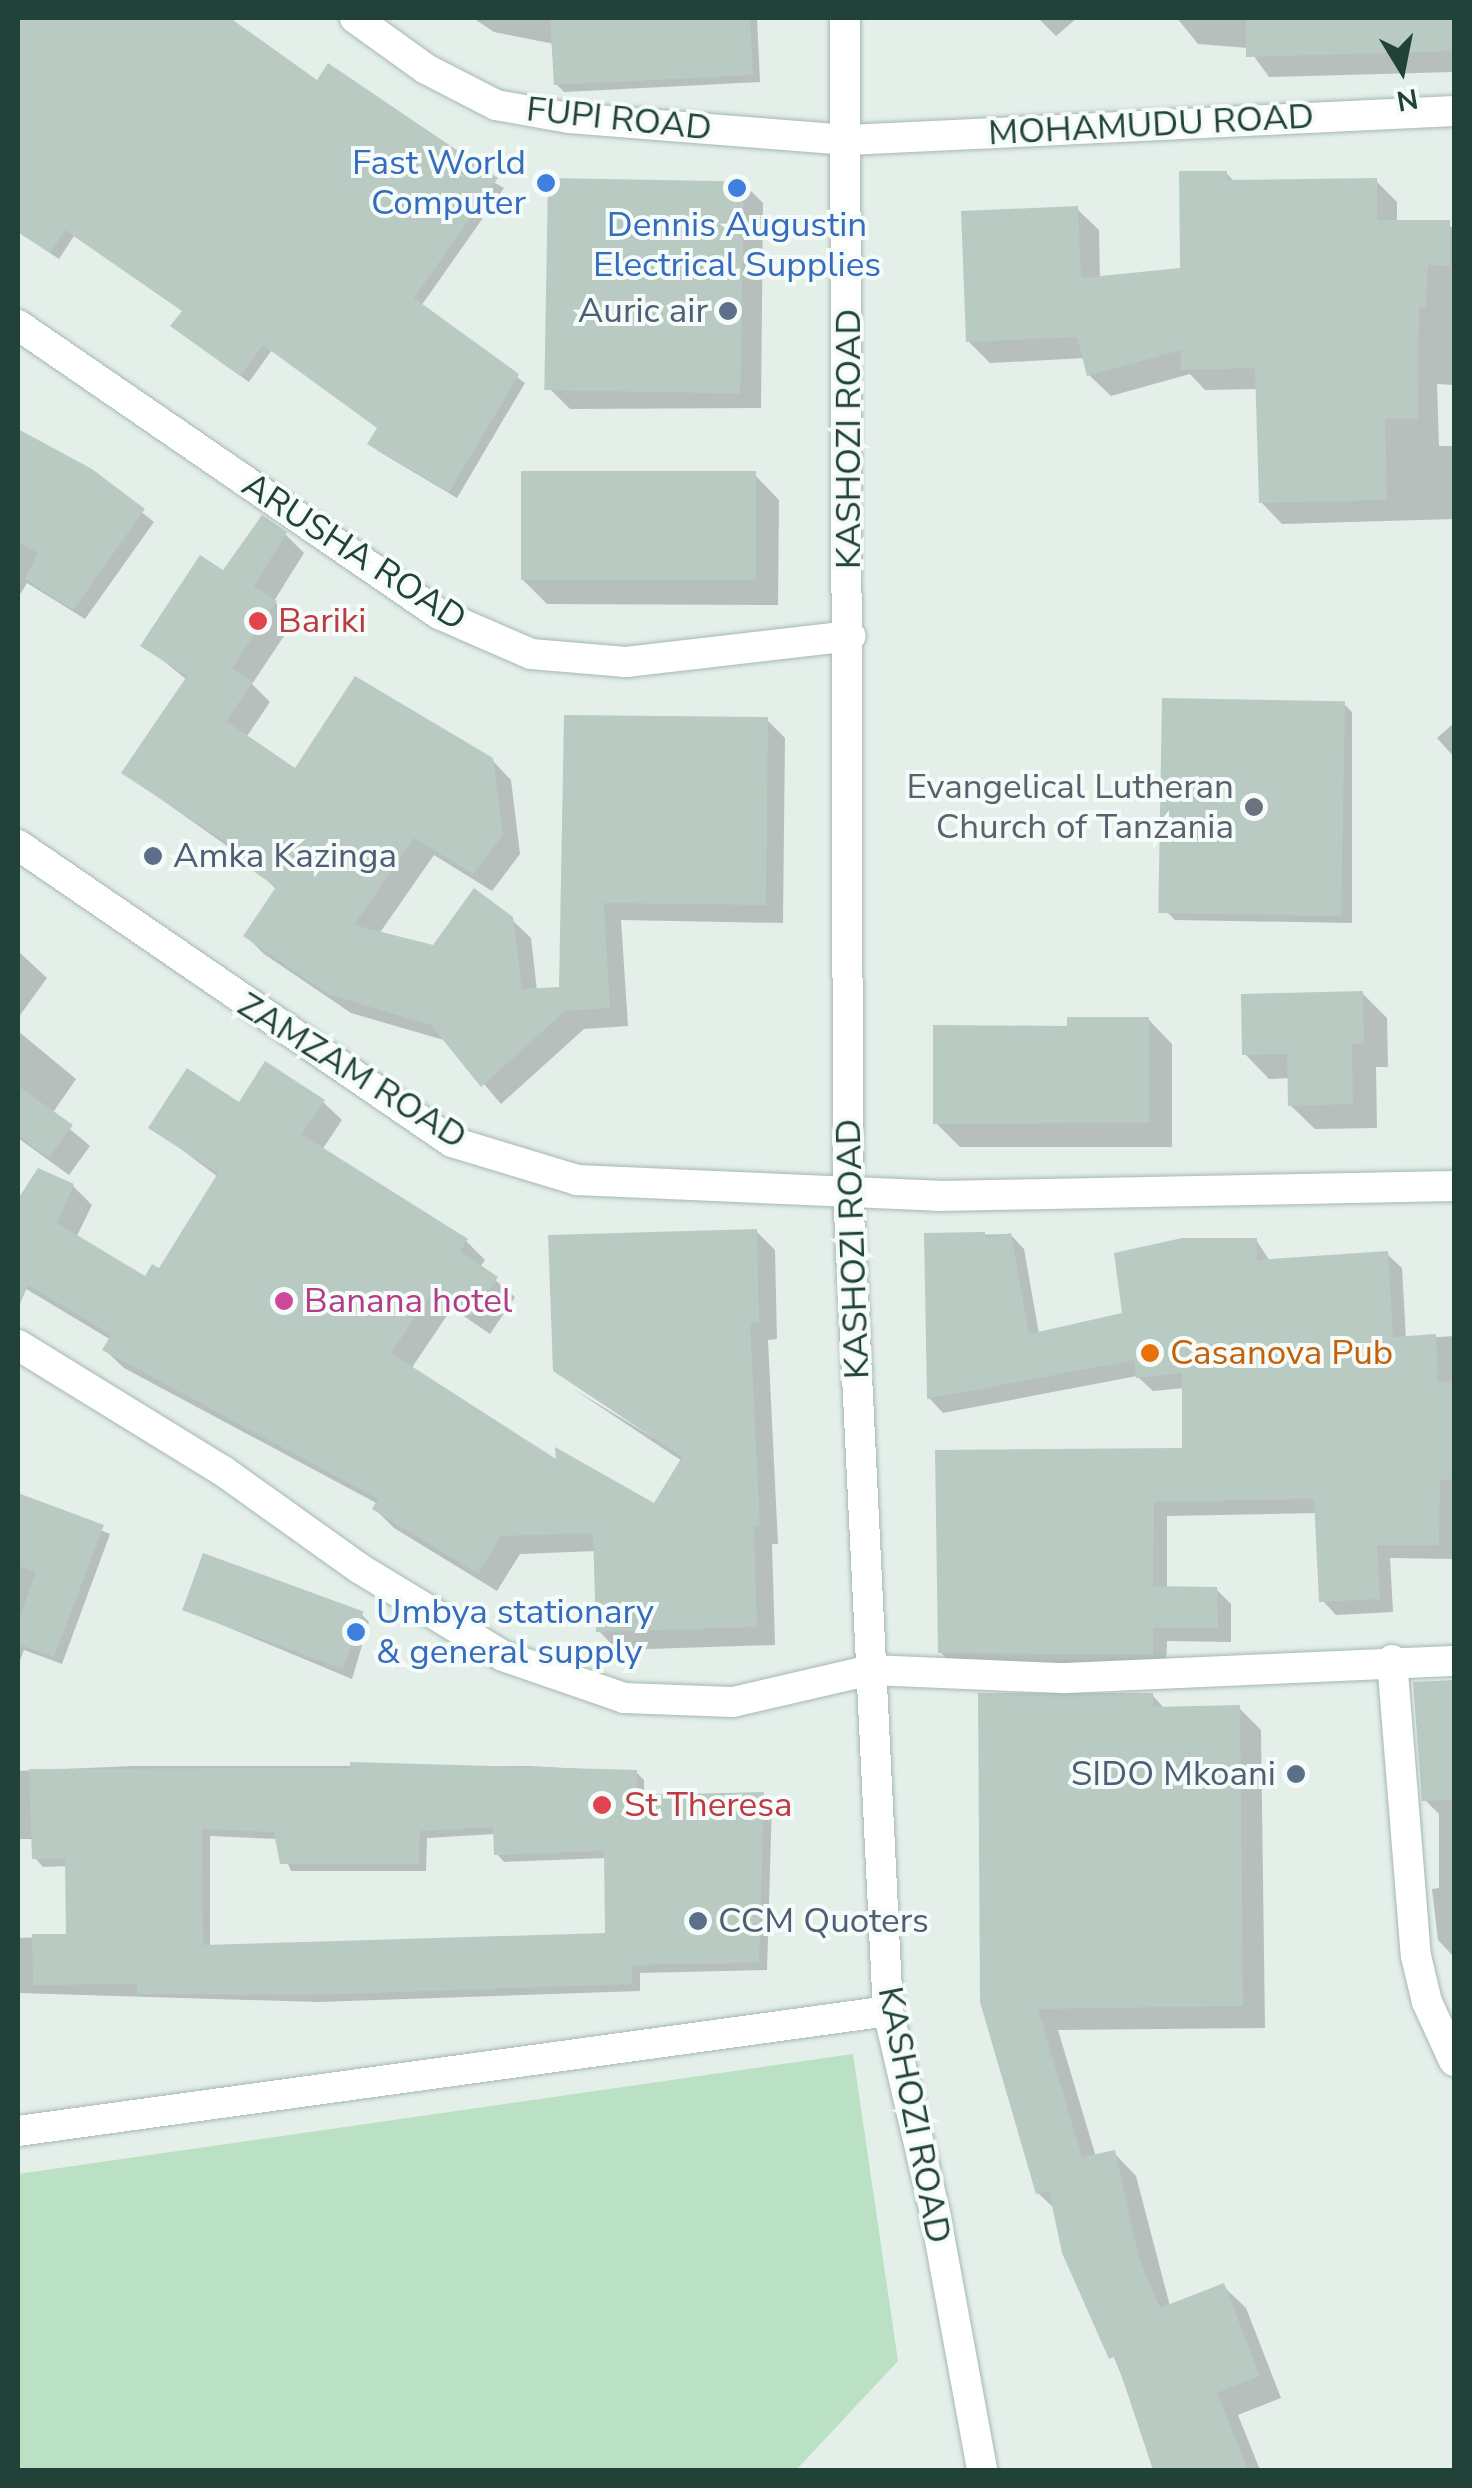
<!DOCTYPE html>
<html>
<head>
<meta charset="utf-8">
<style>
  body { margin:0 }
  #map { position:relative; width:1472px; height:2488px; overflow:hidden; background:#e4efea; font-family:"Nunito Sans",sans-serif }
  div>[style] { position:absolute }
  .green>* { inset:0; background:#bbe1c5 }
  .shadow>* { inset:0; background:#0003 }
  .building>* { inset:0; background:#b9cac3; transform-origin:0 0 }
  .roads { filter:drop-shadow(0 0 2px #a6b8b1) drop-shadow(0 0 2px #a6b8b1) }
  .minor>* { height:30px; margin:-15px; padding:0 15px; transform-origin:15px; border-radius:15px; background:#fff }
  .secondary>* { height:30px; margin:-15px; padding:0 15px; transform-origin:15px; border-radius:15px; background:#fff }
  .dots>* { width:28px; height:28px; translate:-50% -50%; box-sizing:border-box; border:5px solid #f5fbf8; border-radius:50% }
  span { translate:-50% -50%; white-space:nowrap; text-align:center; line-height:1.15; -webkit-text-stroke:8px #f5fbf8; paint-order:stroke }
  .street-label { font-size:35px; color:#214239 }
  .shop-label { font-size:35px; color:#366cbe }
  .right { translate:-100% -50%; text-align:right }
  .left { translate:0 -50%; text-align:left }
  .service-label { font-size:35px; color:#4e5e75 }
  .health-label { font-size:35px; color:#be3a42 }
  .worship-label { font-size:35px; color:#5b616d }
  .hotel-label { font-size:35px; color:#b23c85 }
  .food-label { font-size:35px; color:#c56008 }
  .frame { position:absolute; inset:0; border:20px solid #214239; pointer-events:none }
  .north { position:absolute; left:1352px; top:20px; width:100px; height:100px; -webkit-text-stroke:8px #f5fbf8; paint-order:stroke; rotate:170deg; font-size:28px; font-weight:700; line-height:40px; text-align:center; color:#214239 }
  .north::after { content:''; display:block; margin:auto; width:35px; height:45px; background:#214239; clip-path:polygon(50% 0,100% 100%,50% 72%,0 100%) }
</style>
</head>
<body>
<div id="map">
  <div class="green">
    <i style="clip-path:polygon(853px 2054px,898px 2361px,796px 2470px,18px 2470px,18px 2174px)"></i>
  </div>
  <div class="shadow">
    <i style="clip-path:polygon(18px 18px,226px 18px,318px 83px,504px 188px,421px 306px,525px 383px,457px 498px,378px 451px,371px 444px,379px 429px,272px 350px,249px 382px,181px 333px,184px 312px,74px 236px,59px 259px,18px 232px)"></i>
    <i style="clip-path:polygon(473px 18px,757px 18px,760px 82px,564px 92px,556px 84px,554px 44px,494px 32px)"></i>
    <i style="clip-path:polygon(1038px 18px,1077px 18px,1056px 36px)"></i>
    <i style="clip-path:polygon(1177px 18px,1454px 18px,1454px 72px,1269px 77px,1248px 48px,1198px 44px)"></i>
    <i style="clip-path:polygon(1226px 173px,1235px 182px,1376px 181px,1397px 202px,1397px 222px,1454px 227px,1454px 385px,1437px 384px,1439px 446px,1454px 446px,1454px 519px,1282px 524px,1261px 502px,1258px 389px,1205px 390px,1190px 374px,1111px 396px,1089px 375px,1085px 358px,990px 363px,968px 341px,1077px 209px,1099px 230px,1100px 279px,1183px 270px)"></i>
    <i style="clip-path:polygon(743px 183px,763px 203px,761px 408px,570px 409px,550px 389px)"></i>
    <i style="clip-path:polygon(18px 432px,90px 471px,154px 522px,85px 619px,27px 583px,18px 598px)"></i>
    <i style="clip-path:polygon(755px 475px,779px 500px,778px 605px,547px 604px,522px 579px)"></i>
    <i style="clip-path:polygon(285px 534px,304px 553px,274px 601px,294px 621px,252px 684px,270px 702px,247px 736px,296px 771px,492px 760px,511px 780px,520px 854px,492px 891px,434px 855px,379px 934px,434px 948px,511px 919px,531px 938px,537px 991px,561px 989px,566px 718px,767px 720px,785px 738px,783px 923px,621px 920px,628px 1026px,584px 1029px,501px 1104px,447px 1041px,351px 1013px,264px 954px,246px 936px,277px 890px,244px 858px,124px 773px,187px 680px,144px 645px,224px 573px)"></i>
    <i style="clip-path:polygon(1344px 704px,1352px 712px,1352px 923px,1175px 920px,1167px 912px)"></i>
    <i style="clip-path:polygon(1454px 723px,1454px 757px,1437px 738px)"></i>
    <i style="clip-path:polygon(18px 951px,47px 978px,18px 1018px)"></i>
    <i style="clip-path:polygon(1362px 993px,1387px 1018px,1388px 1067px,1376px 1067px,1377px 1128px,1315px 1129px,1290px 1105px,1290px 1078px,1269px 1079px,1245px 1054px)"></i>
    <i style="clip-path:polygon(1148px 1019px,1172px 1044px,1172px 1147px,960px 1147px,936px 1123px,1070px 1028px)"></i>
    <i style="clip-path:polygon(18px 1031px,76px 1079px,52px 1114px,90px 1146px,69px 1175px,18px 1138px)"></i>
    <i style="clip-path:polygon(323px 1102px,342px 1120px,322px 1150px,466px 1241px,485px 1260px,480px 1267px,515px 1297px,490px 1334px,452px 1308px,411px 1369px,558px 1463px,654px 1506px,682px 1461px,572px 1388px,693px 1462px,555px 1370px,756px 1231px,775px 1250px,777px 1339px,768px 1340px,778px 1544px,772px 1544px,775px 1645px,617px 1650px,599px 1631px,596px 1551px,520px 1554px,497px 1591px,394px 1528px,375px 1509px,378px 1504px,124px 1368px,105px 1350px,111px 1340px,18px 1284px,18px 1208px,39px 1171px,73px 1186px,92px 1205px,76px 1238px,146px 1280px,160px 1272px,218px 1177px,152px 1127px,239px 1105px)"></i>
    <i style="clip-path:polygon(1010px 1234px,1024px 1249px,1039px 1334px,1125px 1315px,1256px 1240px,1270px 1261px,1387px 1254px,1402px 1268px,1406px 1339px,1454px 1336px,1454px 1559px,1390px 1558px,1393px 1612px,1336px 1615px,1322px 1600px,1317px 1513px,1167px 1516px,1167px 1589px,1216px 1589px,1231px 1604px,1231px 1642px,1167px 1641px,1166px 1669px,955px 1666px,940px 1652px,1185px 1451px,1185px 1388px,1153px 1391px,1137px 1376px,943px 1413px,929px 1398px,926px 1236px)"></i>
    <i style="clip-path:polygon(18px 1495px,110px 1534px,62px 1664px,24px 1650px,18px 1666px)"></i>
    <i style="clip-path:polygon(184px 1609px,361px 1614px,369px 1622px,352px 1679px)"></i>
    <i style="clip-path:polygon(1454px 1682px,1454px 1954px,1452px 1955px,1438px 1940px,1432px 1889px,1439px 1888px,1439px 1814px,1425px 1800px,1415px 1684px)"></i>
    <i style="clip-path:polygon(1152px 1695px,1165px 1709px,1239px 1708px,1261px 1730px,1265px 2028px,1058px 2030px,1096px 2157px,1114px 2153px,1136px 2176px,1170px 2306px,1223px 2286px,1246px 2308px,1281px 2398px,1238px 2415px,1260px 2470px,1159px 2470px,1055px 2209px,1038px 2193px,982px 2001px)"></i>
    <i style="clip-path:polygon(evenodd,133px 1766px,529px 1766px,636px 1772px,644px 1780px,644px 1797px,763px 1794px,772px 1802px,767px 1970px,640px 1973px,640px 1991px,318px 2002px,18px 1993px,18px 1938px,69px 1936px,68px 1866px,43px 1867px,35px 1858px,34px 1839px,18px 1839px,18px 1771px,133px 1766px,495px 1834px,496px 1853px,504px 1862px,606px 1858px,608px 1935px,210px 1947px,210px 1836px,278px 1839px,291px 1871px,426px 1871px,427px 1838px,495px 1834px)"></i>
  </div>
  <div class="building">
    <i style="clip-path:polygon(18px 18px,230px 18px,317px 80px,328px 63px,498px 178px,414px 298px,519px 374px,449px 492px,367px 444px,377px 428px,263px 345px,240px 376px,170px 326px,182px 311px,65px 230px,50px 253px,18px 232px)"></i>
    <i style="clip-path:polygon(550px 18px,750px 18px,753px 75px,554px 85px)"></i>
    <i style="clip-path:polygon(1246px 18px,1454px 18px,1454px 51px,1246px 57px)"></i>
    <i style="clip-path:polygon(1179px 171px,1227px 171px,1227px 180px,1377px 178px,1377px 220px,1450px 220px,1450px 266px,1428px 265px,1426px 307px,1419px 307px,1418px 419px,1385px 419px,1387px 500px,1259px 503px,1255px 368px,1181px 370px,1181px 350px,1087px 376px,1077px 337px,966px 342px,961px 211px,1078px 206px,1081px 278px,1180px 268px)"></i>
    <i style="left:548px;top:178px;width:196px;height:212px;rotate:1deg"></i>
    <i style="clip-path:polygon(18px 429px,92px 469px,145px 509px,73px 610px,25px 579px,38px 553px,18px 542px)"></i>
    <i style="left:521px;top:471px;width:235px;height:109px"></i>
    <i style="clip-path:polygon(262px 515px,287px 532px,254px 586px,277px 601px,232px 668px,253px 682px,226px 721px,295px 768px,355px 676px,493px 758px,503px 835px,473px 874px,414px 838px,354px 925px,433px 945px,474px 888px,513px 917px,522px 989px,559px 987px,564px 715px,768px 717px,766px 905px,604px 903px,610px 1008px,565px 1011px,481px 1087px,431px 1025px,330px 995px,243px 936px,276px 887px,239px 861px,244px 854px,121px 773px,187px 676px,140px 646px,200px 555px,223px 570px)"></i>
    <i style="left:1162px;top:698px;width:183px;height:215px;rotate:1deg"></i>
    <i style="clip-path:polygon(1363px 991px,1364px 1044px,1352px 1044px,1353px 1104px,1288px 1106px,1287px 1054px,1242px 1055px,1241px 994px)"></i>
    <i style="clip-path:polygon(1067px 1017px,1149px 1017px,1149px 1123px,933px 1124px,933px 1025px,1067px 1026px)"></i>
    <i style="clip-path:polygon(265px 1061px,325px 1100px,301px 1134px,468px 1239px,460px 1251px,498px 1277px,471px 1317px,433px 1291px,391px 1353px,556px 1459px,555px 1447px,654px 1503px,682px 1457px,553px 1371px,548px 1235px,757px 1229px,759px 1322px,750px 1322px,760px 1526px,754px 1526px,757px 1627px,596px 1632px,593px 1533px,501px 1536px,478px 1574px,372px 1509px,378px 1499px,102px 1350px,111px 1335px,28px 1285px,18px 1309px,18px 1199px,38px 1168px,74px 1184px,57px 1223px,145px 1276px,152px 1264px,159px 1268px,218px 1173px,148px 1128px,187px 1068px,239px 1102px)"></i>
    <i style="clip-path:polygon(18px 1086px,73px 1125px,49px 1158px,18px 1136px)"></i>
    <i style="clip-path:polygon(985px 1232px,985px 1238px,1011px 1233px,1029px 1334px,1122px 1313px,1114px 1253px,1182px 1238px,1257px 1238px,1257px 1260px,1388px 1251px,1393px 1337px,1436px 1334px,1438px 1382px,1454px 1381px,1454px 1479px,1440px 1480px,1439px 1545px,1377px 1545px,1380px 1599px,1319px 1602px,1314px 1499px,1154px 1502px,1153px 1586px,1217px 1587px,1218px 1628px,1153px 1628px,1153px 1655px,938px 1653px,935px 1450px,1182px 1448px,1182px 1373px,1136px 1378px,1134px 1360px,927px 1399px,924px 1233px)"></i>
    <i style="clip-path:polygon(18px 1493px,104px 1525px,54px 1657px,18px 1644px,18px 1622px,36px 1572px,18px 1566px)"></i>
    <i style="left:203px;top:1553px;width:171px;height:61px;rotate:20deg"></i>
    <i style="clip-path:polygon(1454px 1680px,1454px 1800px,1422px 1801px,1413px 1682px)"></i>
    <i style="clip-path:polygon(978px 1693px,1153px 1693px,1153px 1707px,1240px 1705px,1243px 2006px,1038px 2009px,1082px 2157px,1115px 2150px,1139px 2258px,1160px 2308px,1224px 2283px,1260px 2376px,1217px 2393px,1248px 2470px,1153px 2470px,1115px 2356px,1109px 2359px,1062px 2253px,1049px 2191px,1036px 2194px,980px 2002px)"></i>
    <i style="clip-path:polygon(evenodd,350px 1762px,637px 1770px,637px 1795px,764px 1792px,759px 1963px,632px 1965px,632px 1984px,309px 1995px,137px 1994px,137px 1984px,33px 1985px,32px 1934px,66px 1934px,65px 1859px,32px 1859px,29px 1769px,350px 1768px,350px 1762px,493px 1827px,494px 1855px,604px 1851px,605px 1933px,203px 1945px,202px 1829px,274px 1832px,280px 1864px,419px 1864px,420px 1831px,493px 1827px)"></i>
  </div>
  <div class="roads">
    <div class="minor">
      <i style="left:355px;top:18px;width:87px;rotate:35.7deg"></i>
      <i style="left:426px;top:69px;width:79px;rotate:27.2deg"></i>
      <i style="left:496px;top:105px;width:74px;rotate:10.1deg"></i>
      <i style="left:569px;top:118px;width:280px;rotate:4.5deg"></i>
      <i style="left:848px;top:140px;width:607px;rotate:-2.74deg"></i>
      <i style="left:18px;top:325px;width:511px;rotate:34.47deg"></i>
      <i style="left:439px;top:614px;width:100px;rotate:23.5deg"></i>
      <i style="left:531px;top:654px;width:95px;rotate:4.8deg"></i>
      <i style="left:626px;top:662px;width:226px;rotate:-6.6deg"></i>
      <i style="left:18px;top:845px;width:526px;rotate:34.39deg"></i>
      <i style="left:452px;top:1142px;width:131px;rotate:16.9deg"></i>
      <i style="left:577px;top:1180px;width:361px;rotate:2.5deg"></i>
      <i style="left:938px;top:1196px;width:516px;rotate:-1.11deg"></i>
      <i style="left:18px;top:1345px;width:241px;rotate:31.6deg"></i>
      <i style="left:223px;top:1471px;width:167px;rotate:35.5deg"></i>
      <i style="left:359px;top:1568px;width:169px;rotate:31.4deg"></i>
      <i style="left:503px;top:1656px;width:128px;rotate:19.1deg"></i>
      <i style="left:624px;top:1698px;width:109px;rotate:2.1deg"></i>
      <i style="left:733px;top:1702px;width:141px;rotate:-13.1deg"></i>
      <i style="left:870px;top:1670px;width:194px;rotate:2.4deg"></i>
      <i style="left:1064px;top:1678px;width:390px;rotate:-2.5deg"></i>
      <i style="left:1392px;top:1660px;width:297px;rotate:85.4deg"></i>
      <i style="left:1416px;top:1956px;width:47px;rotate:76.6deg"></i>
      <i style="left:1427px;top:2002px;width:65px;rotate:65.4deg"></i>
      <i style="left:18px;top:2131px;width:878px;rotate:-7.85deg"></i>
    </div>
    <div class="secondary">
      <i style="left:845px;top:18px;width:1173px;rotate:89.85deg"></i>
      <i style="left:848px;top:1191px;width:821px;rotate:87.21deg"></i>
      <i style="left:888px;top:2011px;width:207px;rotate:76.9deg"></i>
      <i style="left:935px;top:2213px;width:261px;rotate:79.6deg"></i>
    </div>
  </div>
  <div class="dots">
    <i style="left:546px;top:183px;background:#3f7fe0"></i>
    <i style="left:737px;top:188px;background:#3f7fe0"></i>
    <i style="left:728px;top:311px;background:#5c6f8a"></i>
    <i style="left:258px;top:621px;background:#e0444e"></i>
    <i style="left:1254px;top:807px;background:#6b7280"></i>
    <i style="left:153px;top:856px;background:#5c6f8a"></i>
    <i style="left:284px;top:1301px;background:#d1479c"></i>
    <i style="left:1150px;top:1353px;background:#e8710a"></i>
    <i style="left:356px;top:1632px;background:#3f7fe0"></i>
    <i style="left:1296px;top:1774px;background:#5c6f8a"></i>
    <i style="left:602px;top:1805px;background:#e0444e"></i>
    <i style="left:698px;top:1921px;background:#5c6f8a"></i>
  </div>
  <div class="street-label">
    <span style="left:619px;top:119px;rotate:6deg">FUPI ROAD</span>
    <span style="left:1151px;top:125px;rotate:-3deg">MOHAMUDU ROAD</span>
    <span style="left:849px;top:439px;rotate:-90deg">KASHOZI ROAD</span>
    <span style="left:354px;top:552px;rotate:33deg">ARUSHA ROAD</span>
    <span style="left:352px;top:1071px;rotate:32deg">ZAMZAM ROAD</span>
    <span style="left:853px;top:1249px;rotate:-92deg">KASHOZI ROAD</span>
    <span style="left:914px;top:2115px;rotate:79deg">KASHOZI ROAD</span>
  </div>
  <div class="shop-label">
    <span class="right" style="left:526px;top:183px">Fast World<br>Computer</span>
    <span style="left:737px;top:245px">Dennis Augustin<br>Electrical Supplies</span>
    <span class="left" style="left:376px;top:1632px">Umbya stationary<br>&amp; general supply</span>
  </div>
  <div class="service-label">
    <span class="right" style="left:708px;top:311px">Auric air</span>
    <span class="left" style="left:173px;top:856px">Amka Kazinga</span>
    <span class="right" style="left:1276px;top:1774px">SIDO Mkoani</span>
    <span class="left" style="left:718px;top:1921px">CCM Quoters</span>
  </div>
  <div class="health-label">
    <span class="left" style="left:278px;top:621px">Bariki</span>
    <span class="left" style="left:624px;top:1805px">St Theresa</span>
  </div>
  <div class="worship-label">
    <span class="right" style="left:1234px;top:807px">Evangelical Lutheran<br>Church of Tanzania</span>
  </div>
  <div class="hotel-label">
    <span class="left" style="left:304px;top:1301px">Banana hotel</span>
  </div>
  <div class="food-label">
    <span class="left" style="left:1170px;top:1353px">Casanova Pub</span>
  </div>
  <div class="frame"></div>
  <div class="north">N</div>
</div>
</body>
</html>
